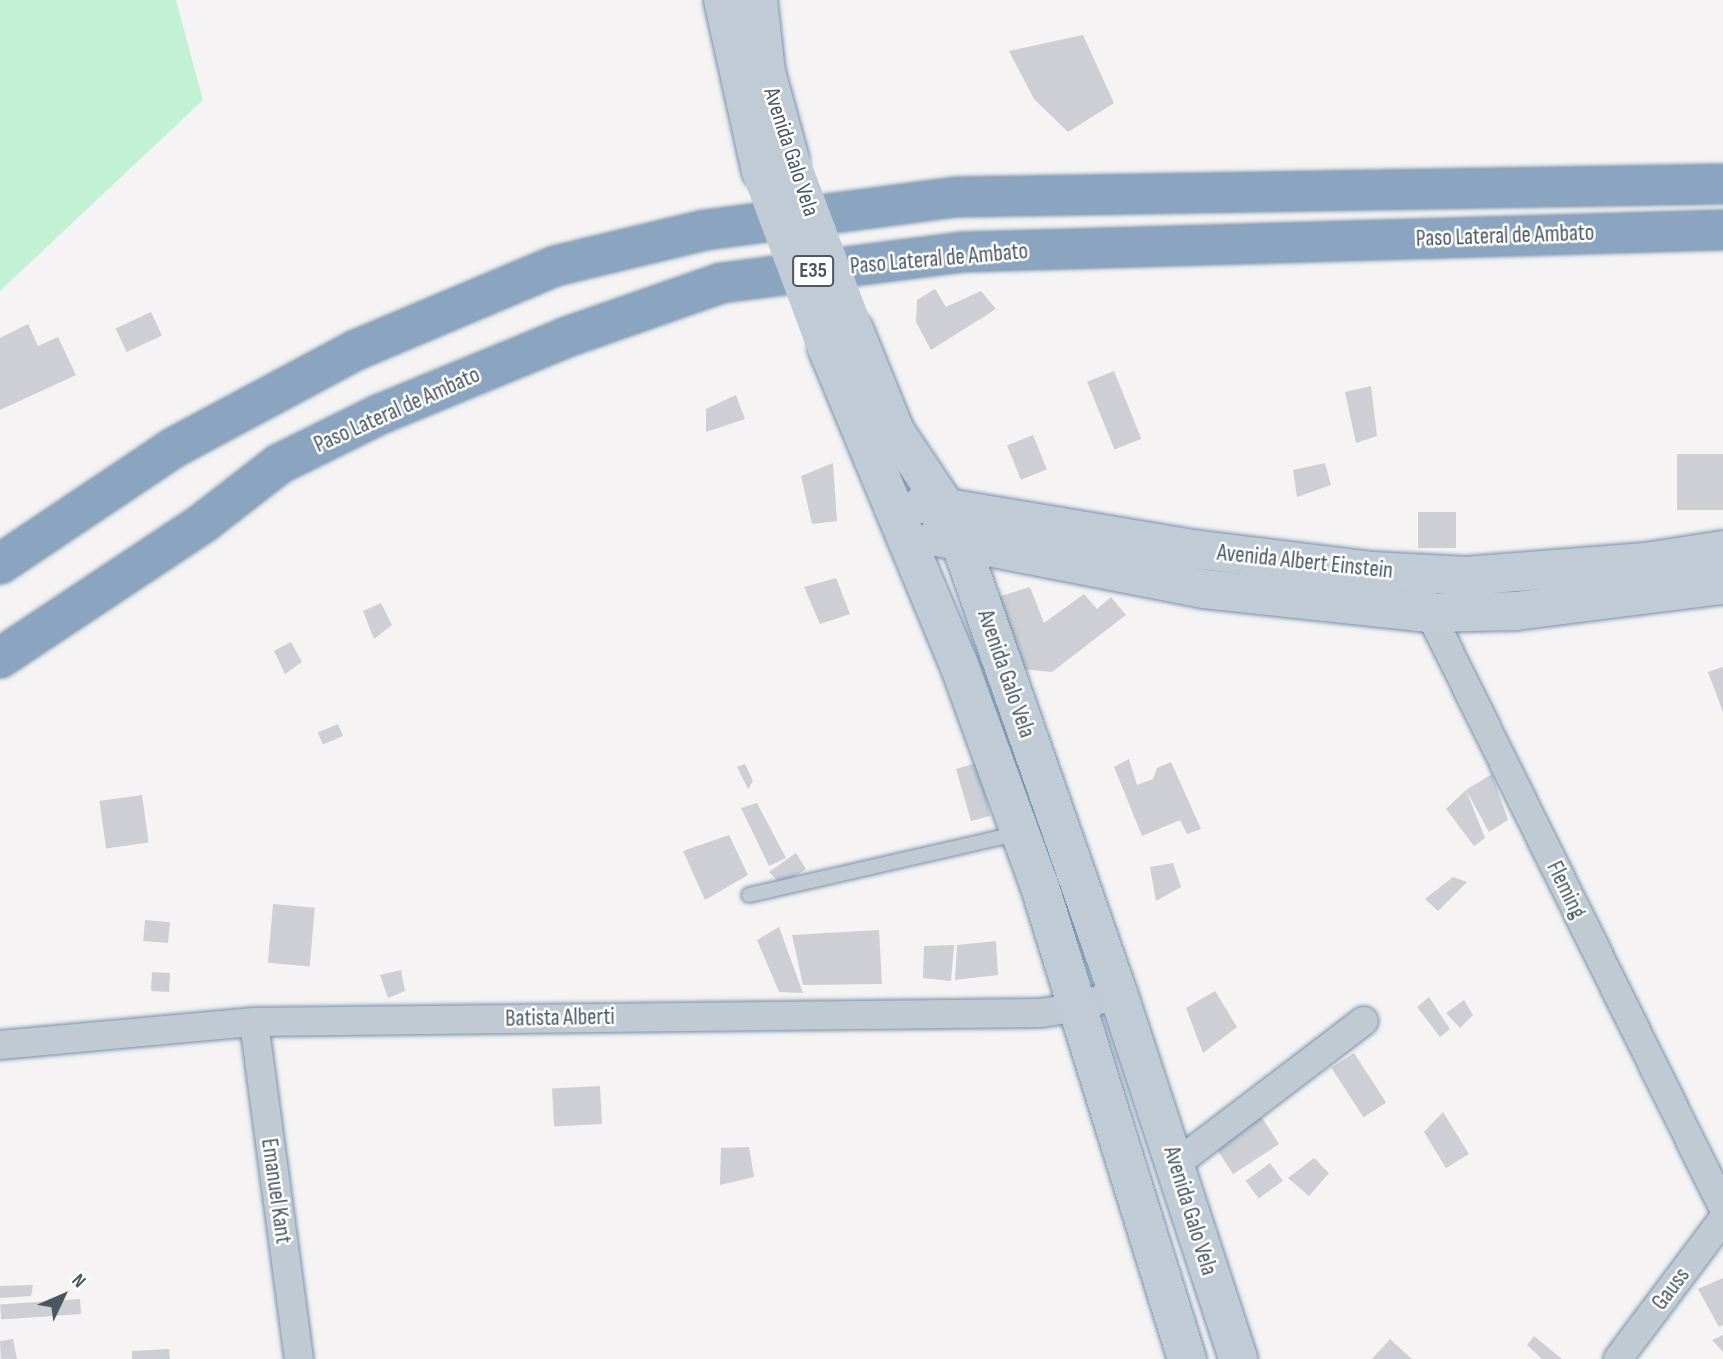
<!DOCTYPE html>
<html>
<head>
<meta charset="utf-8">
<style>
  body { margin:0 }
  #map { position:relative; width:1723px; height:1359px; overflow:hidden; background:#f5f3f3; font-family:"Sofia Sans Condensed",sans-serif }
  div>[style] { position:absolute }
  .green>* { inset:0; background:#c3f1d5 }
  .building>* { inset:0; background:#cdcfd5; transform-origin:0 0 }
  .roads { filter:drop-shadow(0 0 2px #7690ad) drop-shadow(0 0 2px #7690ad) }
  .lane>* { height:14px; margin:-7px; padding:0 7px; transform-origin:7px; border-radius:7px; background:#c1cad2 }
  .street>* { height:28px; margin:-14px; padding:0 14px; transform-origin:14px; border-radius:14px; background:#c1cad2 }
  .secondary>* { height:38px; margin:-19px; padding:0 19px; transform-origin:19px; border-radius:19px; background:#c1cbd6 }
  .highway>* { height:38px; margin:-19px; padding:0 19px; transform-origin:19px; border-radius:19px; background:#8ba5c1 }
  .secondary-bridge>* { height:38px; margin:-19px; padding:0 19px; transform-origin:19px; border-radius:19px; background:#c1cbd6 }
  span { translate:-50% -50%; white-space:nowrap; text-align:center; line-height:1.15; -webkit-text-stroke:5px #fff; paint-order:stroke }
  .shield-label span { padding:2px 5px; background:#fff; border:2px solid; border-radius:5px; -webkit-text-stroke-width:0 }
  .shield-label { font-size:21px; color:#4a5661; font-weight:700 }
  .street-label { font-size:23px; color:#4a5661 }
  .north { position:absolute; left:28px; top:1261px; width:70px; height:70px; -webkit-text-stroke:5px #fff; paint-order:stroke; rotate:46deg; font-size:19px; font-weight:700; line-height:28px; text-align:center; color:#4a5661 }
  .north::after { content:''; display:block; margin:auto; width:24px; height:32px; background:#4a5661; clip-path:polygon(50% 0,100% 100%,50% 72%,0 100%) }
</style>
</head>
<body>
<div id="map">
  <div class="green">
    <i style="clip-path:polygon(0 0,176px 0,203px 100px,0 291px)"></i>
  </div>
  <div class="building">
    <i style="clip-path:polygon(1083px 35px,1114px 103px,1068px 132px,1034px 99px,1009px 51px)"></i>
    <i style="clip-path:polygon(935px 289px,946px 307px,981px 291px,996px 309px,931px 350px,916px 322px,917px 300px)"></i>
    <i style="left:151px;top:312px;width:26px;height:39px;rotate:65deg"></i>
    <i style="clip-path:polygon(28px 324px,38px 346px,58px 337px,76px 375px,0 410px,0 338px)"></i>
    <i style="left:1114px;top:371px;width:73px;height:29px;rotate:68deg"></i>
    <i style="clip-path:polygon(1371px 386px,1377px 436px,1356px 443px,1345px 392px)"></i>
    <i style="clip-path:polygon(736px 395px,745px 419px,706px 432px,706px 409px)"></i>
    <i style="left:1033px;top:435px;width:37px;height:28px;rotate:68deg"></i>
    <i style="left:1723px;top:454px;width:56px;height:46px;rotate:90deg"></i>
    <i style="clip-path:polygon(833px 463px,837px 521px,812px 524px,801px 476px)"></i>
    <i style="clip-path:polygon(1325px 463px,1331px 485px,1297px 497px,1293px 470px)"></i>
    <i style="left:1418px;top:512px;width:38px;height:36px"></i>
    <i style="clip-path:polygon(836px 578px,850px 614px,820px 624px,804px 587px)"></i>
    <i style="clip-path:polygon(1030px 587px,1044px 623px,1084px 594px,1097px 609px,1111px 597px,1126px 615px,1052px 672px,1021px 669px,997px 597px)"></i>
    <i style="clip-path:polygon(381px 603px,392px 625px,374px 639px,363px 611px)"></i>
    <i style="clip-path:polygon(291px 642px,302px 662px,285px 674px,274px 651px)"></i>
    <i style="clip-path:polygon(1723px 667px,1723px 712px,1708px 672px)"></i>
    <i style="left:338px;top:724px;width:13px;height:22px;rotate:67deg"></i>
    <i style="clip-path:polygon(1129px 759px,1137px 785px,1153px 779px,1157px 768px,1171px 762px,1201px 829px,1187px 834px,1180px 820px,1142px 836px,1114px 767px)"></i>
    <i style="clip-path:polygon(979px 762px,990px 816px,971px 821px,956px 769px)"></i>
    <i style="clip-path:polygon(745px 764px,753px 781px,748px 789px,737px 767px)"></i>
    <i style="clip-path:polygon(1492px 774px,1508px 820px,1489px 832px,1466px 790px)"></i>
    <i style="clip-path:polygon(1466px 790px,1485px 838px,1474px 846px,1446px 809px)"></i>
    <i style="left:142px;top:795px;width:48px;height:43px;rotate:82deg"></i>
    <i style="clip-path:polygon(757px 803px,786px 858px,769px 866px,741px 808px)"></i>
    <i style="clip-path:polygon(729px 835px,748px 875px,705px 900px,683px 851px)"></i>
    <i style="clip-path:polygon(796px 853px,806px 869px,782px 885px,769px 872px)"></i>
    <i style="clip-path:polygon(1173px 863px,1181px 887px,1156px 901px,1150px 867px)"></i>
    <i style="clip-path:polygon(1453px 877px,1467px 882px,1438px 911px,1425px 899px)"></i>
    <i style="left:273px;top:904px;width:42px;height:59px;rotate:5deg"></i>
    <i style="left:145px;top:920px;width:25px;height:21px;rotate:5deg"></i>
    <i style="clip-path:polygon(779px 927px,803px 993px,779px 992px,757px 940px)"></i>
    <i style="clip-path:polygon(879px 930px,882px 984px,803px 985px,792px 935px)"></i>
    <i style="clip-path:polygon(996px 941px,998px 975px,955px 980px,957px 945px)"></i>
    <i style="clip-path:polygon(954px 945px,951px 981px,923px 978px,924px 946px)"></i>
    <i style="clip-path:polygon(401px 970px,405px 991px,388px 998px,380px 975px)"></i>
    <i style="left:152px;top:972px;width:18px;height:19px;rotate:3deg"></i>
    <i style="clip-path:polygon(1215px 991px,1237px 1027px,1203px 1053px,1186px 1008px)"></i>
    <i style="clip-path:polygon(1429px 997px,1450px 1029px,1440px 1037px,1417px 1007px)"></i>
    <i style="clip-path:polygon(1464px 1000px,1473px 1015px,1460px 1028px,1446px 1013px)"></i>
    <i style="left:1354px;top:1053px;width:59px;height:27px;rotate:57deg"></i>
    <i style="left:600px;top:1086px;width:38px;height:48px;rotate:87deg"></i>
    <i style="clip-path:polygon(1443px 1112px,1469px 1154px,1446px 1168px,1424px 1132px)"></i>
    <i style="left:1259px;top:1113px;width:37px;height:55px;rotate:57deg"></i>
    <i style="clip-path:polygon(749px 1147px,754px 1177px,720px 1185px,721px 1148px)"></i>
    <i style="clip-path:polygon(1314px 1158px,1329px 1173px,1309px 1196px,1288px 1178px)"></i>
    <i style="left:1270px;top:1163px;width:22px;height:30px;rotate:54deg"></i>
    <i style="clip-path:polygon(1723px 1278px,1723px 1325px,1719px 1327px,1698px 1289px)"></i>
    <i style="clip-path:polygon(33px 1285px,31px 1296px,0 1298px,0 1286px)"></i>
    <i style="left:80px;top:1299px;width:15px;height:80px;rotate:86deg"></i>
    <i style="clip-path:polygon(1723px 1335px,1723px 1352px,1712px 1340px)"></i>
    <i style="clip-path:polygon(1534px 1336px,1562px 1359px,1542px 1359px,1527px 1345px)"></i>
    <i style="clip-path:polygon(13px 1339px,17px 1359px,1px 1359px,0 1341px)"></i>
    <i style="clip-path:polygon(1390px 1339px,1412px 1359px,1372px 1359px)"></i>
    <i style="clip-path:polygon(169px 1349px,170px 1359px,132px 1359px,132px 1351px)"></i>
  </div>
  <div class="roads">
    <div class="lane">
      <i style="left:749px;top:895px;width:277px;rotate:-12.9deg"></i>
    </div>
    <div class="street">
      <i style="left:1422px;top:597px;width:680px;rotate:63.74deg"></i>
      <i style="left:254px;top:1022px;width:340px;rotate:82.4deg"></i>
      <i style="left:0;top:1045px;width:255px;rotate:-5.2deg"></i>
      <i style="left:254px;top:1022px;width:787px;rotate:-0.66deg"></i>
      <i style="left:1041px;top:1013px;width:38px;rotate:-9deg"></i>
      <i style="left:1079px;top:1007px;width:41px;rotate:-19.7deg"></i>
      <i style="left:1176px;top:1164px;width:236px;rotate:-37.3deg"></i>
      <i style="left:1618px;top:1359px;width:175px;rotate:-53.1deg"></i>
    </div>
    <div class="secondary">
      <i style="left:723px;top:0;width:175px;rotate:77.5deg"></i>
      <i style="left:758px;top:0;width:72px;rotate:83.7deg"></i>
      <i style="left:766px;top:72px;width:91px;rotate:74.7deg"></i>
      <i style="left:854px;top:330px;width:109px;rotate:67.9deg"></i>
      <i style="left:895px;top:431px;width:90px;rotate:56.3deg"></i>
      <i style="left:945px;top:506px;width:36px;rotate:67deg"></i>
      <i style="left:959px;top:539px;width:481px;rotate:70.7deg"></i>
      <i style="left:1118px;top:993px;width:385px;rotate:71.8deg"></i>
      <i style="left:827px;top:348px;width:340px;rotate:67.4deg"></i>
      <i style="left:958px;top:662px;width:236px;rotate:70deg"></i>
      <i style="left:1039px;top:884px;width:498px;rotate:72.7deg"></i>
      <i style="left:923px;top:504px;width:274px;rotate:9.5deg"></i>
      <i style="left:1193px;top:549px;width:181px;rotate:7deg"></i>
      <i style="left:1373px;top:571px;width:93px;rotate:3.1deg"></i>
      <i style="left:1466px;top:576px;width:180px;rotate:-4.5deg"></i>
      <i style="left:1645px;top:562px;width:79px;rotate:-8.7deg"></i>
      <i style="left:937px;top:537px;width:272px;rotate:11deg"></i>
      <i style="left:1204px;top:589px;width:226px;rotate:6.1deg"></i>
      <i style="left:1429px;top:613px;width:87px;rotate:-1.3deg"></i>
      <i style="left:1516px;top:611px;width:209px;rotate:-7.2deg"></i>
    </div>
    <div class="highway">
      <i style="left:0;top:564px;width:208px;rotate:-33.8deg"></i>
      <i style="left:173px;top:448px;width:208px;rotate:-28.2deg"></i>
      <i style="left:356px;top:350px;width:216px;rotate:-22.9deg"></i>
      <i style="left:555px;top:266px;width:154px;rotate:-13.5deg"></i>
      <i style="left:705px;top:230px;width:253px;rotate:-7.5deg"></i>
      <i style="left:956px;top:197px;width:767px;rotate:-0.97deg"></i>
      <i style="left:0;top:658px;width:244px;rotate:-33.6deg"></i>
      <i style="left:203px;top:523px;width:96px;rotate:-37.8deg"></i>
      <i style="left:279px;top:464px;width:110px;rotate:-26.3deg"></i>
      <i style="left:378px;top:415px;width:204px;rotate:-22.4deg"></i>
      <i style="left:567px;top:337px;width:163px;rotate:-19.3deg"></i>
      <i style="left:721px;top:283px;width:245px;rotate:-7.3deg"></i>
      <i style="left:964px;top:252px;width:759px;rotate:-1.66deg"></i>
    </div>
  </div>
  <div class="secondary-bridge">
    <i style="left:790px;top:160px;width:182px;rotate:69.4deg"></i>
    <i style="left:761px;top:171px;width:189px;rotate:69.6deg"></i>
  </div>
  <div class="shield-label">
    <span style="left:813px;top:271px">E35</span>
  </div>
  <div class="street-label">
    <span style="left:791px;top:152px;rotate:72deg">Avenida Galo Vela</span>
    <span style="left:1505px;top:236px;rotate:-2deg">Paso Lateral de Ambato</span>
    <span style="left:939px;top:259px;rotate:-5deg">Paso Lateral de Ambato</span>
    <span style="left:397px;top:410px;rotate:-24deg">Paso Lateral de Ambato</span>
    <span style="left:1305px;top:562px;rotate:6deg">Avenida Albert Einstein</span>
    <span style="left:1006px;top:674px;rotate:71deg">Avenida Galo Vela</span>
    <span style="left:1566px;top:890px;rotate:64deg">Fleming</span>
    <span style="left:560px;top:1018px;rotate:-1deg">Batista Alberti</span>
    <span style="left:276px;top:1191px;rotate:82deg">Emanuel Kant</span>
    <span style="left:1190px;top:1211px;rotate:73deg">Avenida Galo Vela</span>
    <span style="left:1671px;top:1289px;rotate:-53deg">Gauss</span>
  </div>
  <div class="north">N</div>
</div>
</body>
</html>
